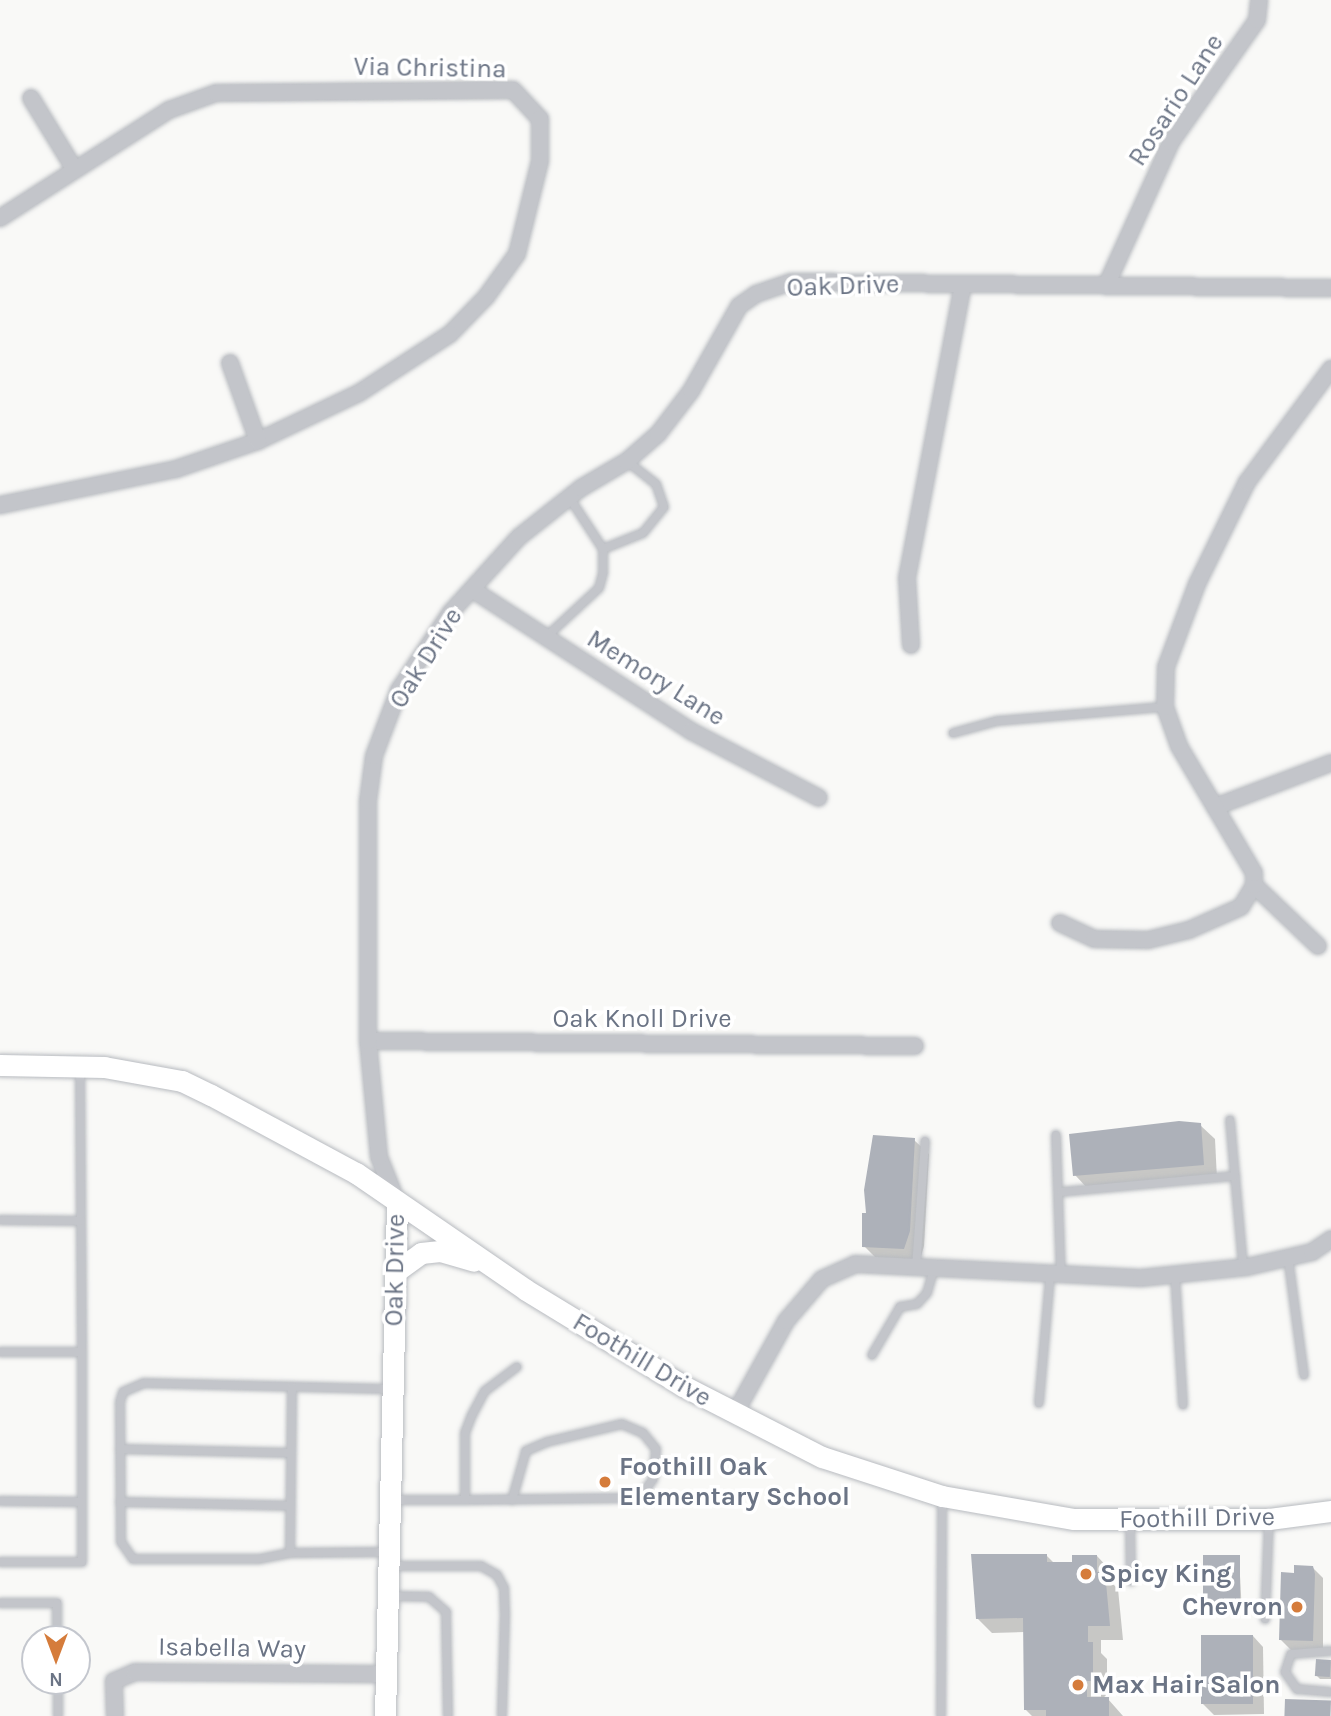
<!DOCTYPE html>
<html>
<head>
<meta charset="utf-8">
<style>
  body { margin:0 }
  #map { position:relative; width:1331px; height:1716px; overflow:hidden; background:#f9f9f7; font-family:Karla,sans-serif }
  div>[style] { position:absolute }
  .shadow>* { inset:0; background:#0003 }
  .building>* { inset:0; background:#adb1b9; transform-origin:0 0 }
  .roads { filter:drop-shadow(0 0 2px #b8bbc0) drop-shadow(0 0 2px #b8bbc0) }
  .lane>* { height:8px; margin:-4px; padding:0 4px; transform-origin:4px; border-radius:4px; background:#c3c5ca }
  .street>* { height:16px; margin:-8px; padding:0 8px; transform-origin:8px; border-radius:8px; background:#c3c5ca }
  .secondary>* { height:21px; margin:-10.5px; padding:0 10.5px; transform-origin:10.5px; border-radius:10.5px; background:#fff }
  .dots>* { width:19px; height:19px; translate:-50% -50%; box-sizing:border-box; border:4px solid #fff; border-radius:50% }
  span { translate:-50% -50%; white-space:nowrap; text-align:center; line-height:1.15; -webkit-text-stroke:7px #fff; paint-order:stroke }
  .street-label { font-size:26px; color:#6b7485 }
  .poi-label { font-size:26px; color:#6b7485; font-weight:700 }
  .left { translate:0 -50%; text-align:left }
  .right { translate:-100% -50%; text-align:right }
  .north { position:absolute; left:21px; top:1625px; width:70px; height:70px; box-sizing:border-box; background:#fff; border:2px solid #c4c7ce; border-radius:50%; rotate:180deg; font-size:19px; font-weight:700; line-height:28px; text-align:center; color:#6b7485 }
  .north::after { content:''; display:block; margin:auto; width:24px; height:32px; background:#d57c3b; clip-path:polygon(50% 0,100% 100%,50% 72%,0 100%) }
</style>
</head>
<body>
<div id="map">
  <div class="shadow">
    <i style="clip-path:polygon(1200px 1125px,1215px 1139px,1217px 1179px,1089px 1190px,1075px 1175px)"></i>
    <i style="clip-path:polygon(873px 1137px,914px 1140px,929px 1154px,924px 1246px,919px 1263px,879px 1261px,864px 1246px)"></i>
    <i style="clip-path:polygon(1046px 1555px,1055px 1564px,1074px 1564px,1097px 1556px,1111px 1571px,1111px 1582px,1118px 1589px,1123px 1640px,1101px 1640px,1101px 1653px,1107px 1659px,1107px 1695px,1101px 1699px,1108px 1699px,1123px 1716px,1032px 1716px,1025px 1709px,1025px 1632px,992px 1633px,977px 1618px)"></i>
    <i style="clip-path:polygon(1239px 1557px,1242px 1613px,1208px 1613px,1205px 1610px)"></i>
    <i style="clip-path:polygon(1313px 1568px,1323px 1578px,1323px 1651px,1291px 1650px,1280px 1639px,1296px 1575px)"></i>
    <i style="clip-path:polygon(1253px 1636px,1263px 1647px,1264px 1714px,1214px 1715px,1203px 1704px)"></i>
    <i style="clip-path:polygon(1331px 1661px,1331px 1679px,1320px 1679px,1317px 1676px)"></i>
  </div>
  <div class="building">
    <i style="clip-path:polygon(1179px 1121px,1201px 1123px,1204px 1165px,1073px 1176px,1069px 1134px)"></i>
    <i style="clip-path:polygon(873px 1135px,915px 1138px,910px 1231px,904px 1249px,862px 1247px,862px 1213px,866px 1213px,864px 1190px)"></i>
    <i style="clip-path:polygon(971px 1554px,1047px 1554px,1047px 1562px,1072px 1562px,1072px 1555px,1097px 1555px,1097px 1572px,1105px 1572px,1110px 1626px,1088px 1626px,1088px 1642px,1093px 1642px,1093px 1681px,1087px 1681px,1087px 1697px,1109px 1697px,1109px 1716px,1046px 1716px,1046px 1710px,1024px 1710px,1023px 1618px,976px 1619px)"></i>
    <i style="left:1203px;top:1555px;width:37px;height:56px"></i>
    <i style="clip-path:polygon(1294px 1565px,1313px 1566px,1315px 1574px,1313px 1641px,1279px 1640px,1281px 1572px,1294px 1573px)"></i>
    <i style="left:1201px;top:1635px;width:52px;height:69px"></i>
    <i style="left:1316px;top:1659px;width:15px;height:17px;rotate:4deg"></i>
    <i style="left:1285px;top:1699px;width:46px;height:17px;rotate:2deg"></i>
  </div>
  <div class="roads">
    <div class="lane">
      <i style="left:603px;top:549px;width:43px;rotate:-21.8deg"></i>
      <i style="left:643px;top:533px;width:33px;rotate:-51deg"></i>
      <i style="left:664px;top:507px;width:24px;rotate:-109deg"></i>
      <i style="left:656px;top:484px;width:37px;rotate:-142deg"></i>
      <i style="left:546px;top:637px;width:72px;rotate:-42.8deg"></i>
      <i style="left:599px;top:588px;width:16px;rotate:-75deg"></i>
      <i style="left:603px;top:573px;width:24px;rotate:-90deg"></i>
      <i style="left:603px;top:549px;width:62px;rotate:-123.2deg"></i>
      <i style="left:953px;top:733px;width:46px;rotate:-15.3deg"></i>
      <i style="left:997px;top:721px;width:169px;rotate:-4.8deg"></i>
      <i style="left:80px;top:1068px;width:284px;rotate:89.6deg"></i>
      <i style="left:1230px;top:1120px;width:148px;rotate:84.9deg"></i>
      <i style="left:1056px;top:1135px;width:141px;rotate:88deg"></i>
      <i style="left:1061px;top:1192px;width:175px;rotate:-5.3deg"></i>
      <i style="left:0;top:1220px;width:81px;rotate:0.7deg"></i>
      <i style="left:1288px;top:1257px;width:119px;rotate:82.3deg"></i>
      <i style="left:916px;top:1268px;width:127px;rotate:-85.9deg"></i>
      <i style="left:1175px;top:1274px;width:131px;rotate:86.5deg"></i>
      <i style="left:0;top:1352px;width:82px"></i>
      <i style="left:82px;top:1352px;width:210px;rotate:90deg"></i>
      <i style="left:82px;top:1562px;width:82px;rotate:180deg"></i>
      <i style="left:872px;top:1355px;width:56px;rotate:-59.7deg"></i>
      <i style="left:900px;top:1307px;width:17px;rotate:-10deg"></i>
      <i style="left:917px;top:1304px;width:15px;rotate:-48deg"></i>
      <i style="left:927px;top:1293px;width:25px;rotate:-74deg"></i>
      <i style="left:1039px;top:1403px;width:127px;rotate:-85deg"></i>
      <i style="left:120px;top:1449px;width:171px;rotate:1.3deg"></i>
      <i style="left:392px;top:1500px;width:73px"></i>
      <i style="left:465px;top:1500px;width:163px;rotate:-0.7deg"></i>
      <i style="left:628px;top:1498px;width:16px;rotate:-18deg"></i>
      <i style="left:643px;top:1493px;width:17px;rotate:-54deg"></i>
      <i style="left:653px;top:1479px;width:30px;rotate:-84deg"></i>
      <i style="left:656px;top:1449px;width:21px;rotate:-129deg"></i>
      <i style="left:643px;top:1433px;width:23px;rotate:-157deg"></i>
      <i style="left:622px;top:1424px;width:77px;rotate:166.5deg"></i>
      <i style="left:547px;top:1442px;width:23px;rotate:157deg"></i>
      <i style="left:526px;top:1451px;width:51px;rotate:105.9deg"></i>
      <i style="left:465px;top:1500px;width:67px;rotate:-90deg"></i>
      <i style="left:465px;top:1433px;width:19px;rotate:-69deg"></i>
      <i style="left:472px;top:1415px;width:27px;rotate:-62deg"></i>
      <i style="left:485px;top:1391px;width:40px;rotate:-37deg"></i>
      <i style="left:0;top:1501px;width:82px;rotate:0.7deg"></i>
      <i style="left:120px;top:1502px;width:170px;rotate:1.3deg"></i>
      <i style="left:1130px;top:1521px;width:60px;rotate:89deg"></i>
      <i style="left:388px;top:1552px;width:98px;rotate:179.4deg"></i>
      <i style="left:290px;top:1553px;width:32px;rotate:169deg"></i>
      <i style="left:259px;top:1559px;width:126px;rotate:180deg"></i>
      <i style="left:133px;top:1559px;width:21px;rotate:-125deg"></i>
      <i style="left:121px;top:1542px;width:140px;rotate:-90.4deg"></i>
      <i style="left:120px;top:1402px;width:10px;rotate:-73deg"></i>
      <i style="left:123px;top:1392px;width:23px;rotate:-23deg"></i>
      <i style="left:144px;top:1383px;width:247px;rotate:1.4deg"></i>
      <i style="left:290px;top:1553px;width:166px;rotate:-89.3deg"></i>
      <i style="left:389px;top:1566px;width:92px"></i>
      <i style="left:481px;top:1566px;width:18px;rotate:29deg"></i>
      <i style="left:497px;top:1575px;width:15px;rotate:62deg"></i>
      <i style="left:504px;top:1588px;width:25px;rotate:88deg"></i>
      <i style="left:505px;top:1613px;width:103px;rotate:91.7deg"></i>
      <i style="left:390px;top:1596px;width:39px;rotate:1deg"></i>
      <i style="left:429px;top:1597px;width:23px;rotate:41deg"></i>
      <i style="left:446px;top:1612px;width:104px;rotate:88.9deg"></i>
      <i style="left:0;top:1603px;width:57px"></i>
      <i style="left:57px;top:1603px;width:36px;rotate:90deg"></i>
      <i style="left:1265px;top:1619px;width:98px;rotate:-87.7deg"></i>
      <i style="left:1331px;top:1651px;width:40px;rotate:175.7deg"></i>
      <i style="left:1291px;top:1654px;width:19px;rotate:108deg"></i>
      <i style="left:1285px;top:1672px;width:21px;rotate:55deg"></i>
      <i style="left:1297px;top:1689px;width:34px;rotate:5deg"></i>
      <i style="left:58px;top:1681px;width:35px;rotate:90deg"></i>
      <i style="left:941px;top:1716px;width:218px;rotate:-89.7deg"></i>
    </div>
    <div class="street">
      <i style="left:31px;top:98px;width:84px;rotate:58.6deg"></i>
      <i style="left:0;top:218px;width:201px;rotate:-32.6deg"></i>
      <i style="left:169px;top:110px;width:50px;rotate:-19.9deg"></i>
      <i style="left:216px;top:93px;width:297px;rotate:-0.6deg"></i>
      <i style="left:513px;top:90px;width:40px;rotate:47deg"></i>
      <i style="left:540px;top:119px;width:42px;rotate:90deg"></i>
      <i style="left:540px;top:161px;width:96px;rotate:103.9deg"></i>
      <i style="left:517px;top:254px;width:53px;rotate:125.8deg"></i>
      <i style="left:486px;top:297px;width:52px;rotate:134.2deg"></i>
      <i style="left:450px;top:334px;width:108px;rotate:147deg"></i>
      <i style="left:359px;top:393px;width:112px;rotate:154.6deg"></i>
      <i style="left:258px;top:441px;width:87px;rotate:161.1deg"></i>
      <i style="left:176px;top:469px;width:180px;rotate:168.4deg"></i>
      <i style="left:1106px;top:286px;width:158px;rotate:-65.7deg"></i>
      <i style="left:1171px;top:142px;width:149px;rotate:-54.8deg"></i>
      <i style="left:1257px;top:20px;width:20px;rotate:-84deg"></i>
      <i style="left:230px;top:363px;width:83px;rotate:70.3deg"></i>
      <i style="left:473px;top:590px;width:260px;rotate:32.9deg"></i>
      <i style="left:691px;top:731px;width:144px;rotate:27.6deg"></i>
      <i style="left:911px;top:645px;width:67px;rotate:-93.4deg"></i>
      <i style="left:907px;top:578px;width:299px;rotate:-79.2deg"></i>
      <i style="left:1215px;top:807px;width:124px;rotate:-20.8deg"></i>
      <i style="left:1060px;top:923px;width:38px;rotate:25deg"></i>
      <i style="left:1094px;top:939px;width:54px;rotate:1.1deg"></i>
      <i style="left:1148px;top:940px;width:42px;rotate:-13.7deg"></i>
      <i style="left:1189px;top:930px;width:57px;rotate:-23.9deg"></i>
      <i style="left:1241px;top:907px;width:26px;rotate:-59deg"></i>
      <i style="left:1318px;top:946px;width:88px;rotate:-136.4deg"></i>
      <i style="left:1254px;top:885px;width:12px;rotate:-90deg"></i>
      <i style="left:1254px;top:873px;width:147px;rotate:-120.6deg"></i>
      <i style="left:1179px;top:746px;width:41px;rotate:-109.7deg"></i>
      <i style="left:1165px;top:707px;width:40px;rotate:-88.6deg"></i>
      <i style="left:1166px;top:667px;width:89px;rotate:-69.5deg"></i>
      <i style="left:1197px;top:584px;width:114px;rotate:-63.9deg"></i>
      <i style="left:1247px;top:482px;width:141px;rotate:-53.4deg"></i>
      <i style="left:368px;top:1041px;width:547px;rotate:0.52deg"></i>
      <i style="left:397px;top:1202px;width:48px;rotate:-111.8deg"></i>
      <i style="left:379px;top:1157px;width:117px;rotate:-95.4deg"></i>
      <i style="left:368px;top:1041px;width:240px;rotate:-90deg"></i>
      <i style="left:368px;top:801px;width:45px;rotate:-82.4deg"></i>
      <i style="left:374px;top:756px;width:71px;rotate:-69.3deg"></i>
      <i style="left:399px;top:690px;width:94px;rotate:-56.3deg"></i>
      <i style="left:451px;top:612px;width:101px;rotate:-47.8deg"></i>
      <i style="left:519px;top:537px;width:79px;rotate:-38.3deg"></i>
      <i style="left:581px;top:488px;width:53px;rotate:-30.4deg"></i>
      <i style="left:627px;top:461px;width:41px;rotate:-41.1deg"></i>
      <i style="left:658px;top:434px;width:54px;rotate:-52.5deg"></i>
      <i style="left:691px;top:391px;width:98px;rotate:-60.5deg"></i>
      <i style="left:739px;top:306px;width:21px;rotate:-35deg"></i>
      <i style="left:756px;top:294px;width:37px;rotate:-19deg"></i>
      <i style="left:791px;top:282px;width:540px;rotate:0.64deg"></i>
      <i style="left:734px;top:1415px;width:107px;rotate:-61deg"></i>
      <i style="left:786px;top:1321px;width:55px;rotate:-49.4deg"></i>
      <i style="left:822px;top:1279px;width:36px;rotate:-24deg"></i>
      <i style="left:855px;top:1264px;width:286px;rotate:2.8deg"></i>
      <i style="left:1141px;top:1278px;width:107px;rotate:-5.9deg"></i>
      <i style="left:1247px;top:1267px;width:67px;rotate:-13deg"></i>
      <i style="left:1312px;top:1252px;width:23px;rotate:-34deg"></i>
      <i style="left:115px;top:1716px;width:35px;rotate:-92deg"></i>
      <i style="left:114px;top:1681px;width:23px;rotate:-23deg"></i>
      <i style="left:135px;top:1672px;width:250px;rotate:0.5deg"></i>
    </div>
    <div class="secondary">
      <i style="left:0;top:1065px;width:104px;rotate:1.1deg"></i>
      <i style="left:104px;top:1067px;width:79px;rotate:10.2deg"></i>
      <i style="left:182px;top:1081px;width:32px;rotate:26deg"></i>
      <i style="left:211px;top:1095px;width:165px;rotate:28.3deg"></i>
      <i style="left:356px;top:1173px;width:206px;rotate:34.5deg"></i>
      <i style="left:526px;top:1290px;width:184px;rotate:31.4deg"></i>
      <i style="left:683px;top:1386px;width:156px;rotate:27.1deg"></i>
      <i style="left:822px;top:1457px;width:126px;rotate:18deg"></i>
      <i style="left:942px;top:1496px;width:134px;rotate:9.9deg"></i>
      <i style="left:1074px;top:1519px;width:195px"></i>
      <i style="left:1269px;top:1519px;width:63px;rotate:-7.4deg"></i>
      <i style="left:395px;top:1272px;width:32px;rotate:-36deg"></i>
      <i style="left:421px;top:1253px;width:19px;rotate:-6deg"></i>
      <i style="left:440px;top:1251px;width:35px;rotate:16deg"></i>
      <i style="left:385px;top:1716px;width:514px;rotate:-88.66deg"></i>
    </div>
  </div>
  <div class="dots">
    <i style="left:605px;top:1482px;background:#d57c3b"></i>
    <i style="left:1086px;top:1574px;background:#d57c3b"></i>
    <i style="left:1297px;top:1607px;background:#d57c3b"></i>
    <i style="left:1078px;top:1685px;background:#d57c3b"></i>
  </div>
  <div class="street-label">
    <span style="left:430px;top:68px;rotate:1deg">Via Christina</span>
    <span style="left:1176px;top:100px;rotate:-57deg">Rosario Lane</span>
    <span style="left:843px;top:286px;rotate:-2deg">Oak Drive</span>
    <span style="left:426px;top:658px;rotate:-58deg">Oak Drive</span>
    <span style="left:656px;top:678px;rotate:32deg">Memory Lane</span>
    <span style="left:642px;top:1019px">Oak Knoll Drive</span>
    <span style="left:395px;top:1270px;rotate:-89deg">Oak Drive</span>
    <span style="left:642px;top:1360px;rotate:31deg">Foothill Drive</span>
    <span style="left:1197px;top:1518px;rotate:-1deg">Foothill Drive</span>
    <span style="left:232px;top:1648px;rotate:1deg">Isabella Way</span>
  </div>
  <div class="poi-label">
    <span class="left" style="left:619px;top:1482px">Foothill Oak<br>Elementary School</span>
    <span class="left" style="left:1100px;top:1574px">Spicy King</span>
    <span class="right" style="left:1283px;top:1607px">Chevron</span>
    <span class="left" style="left:1092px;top:1685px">Max Hair Salon</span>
  </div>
  <div class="north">N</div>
</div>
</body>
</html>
